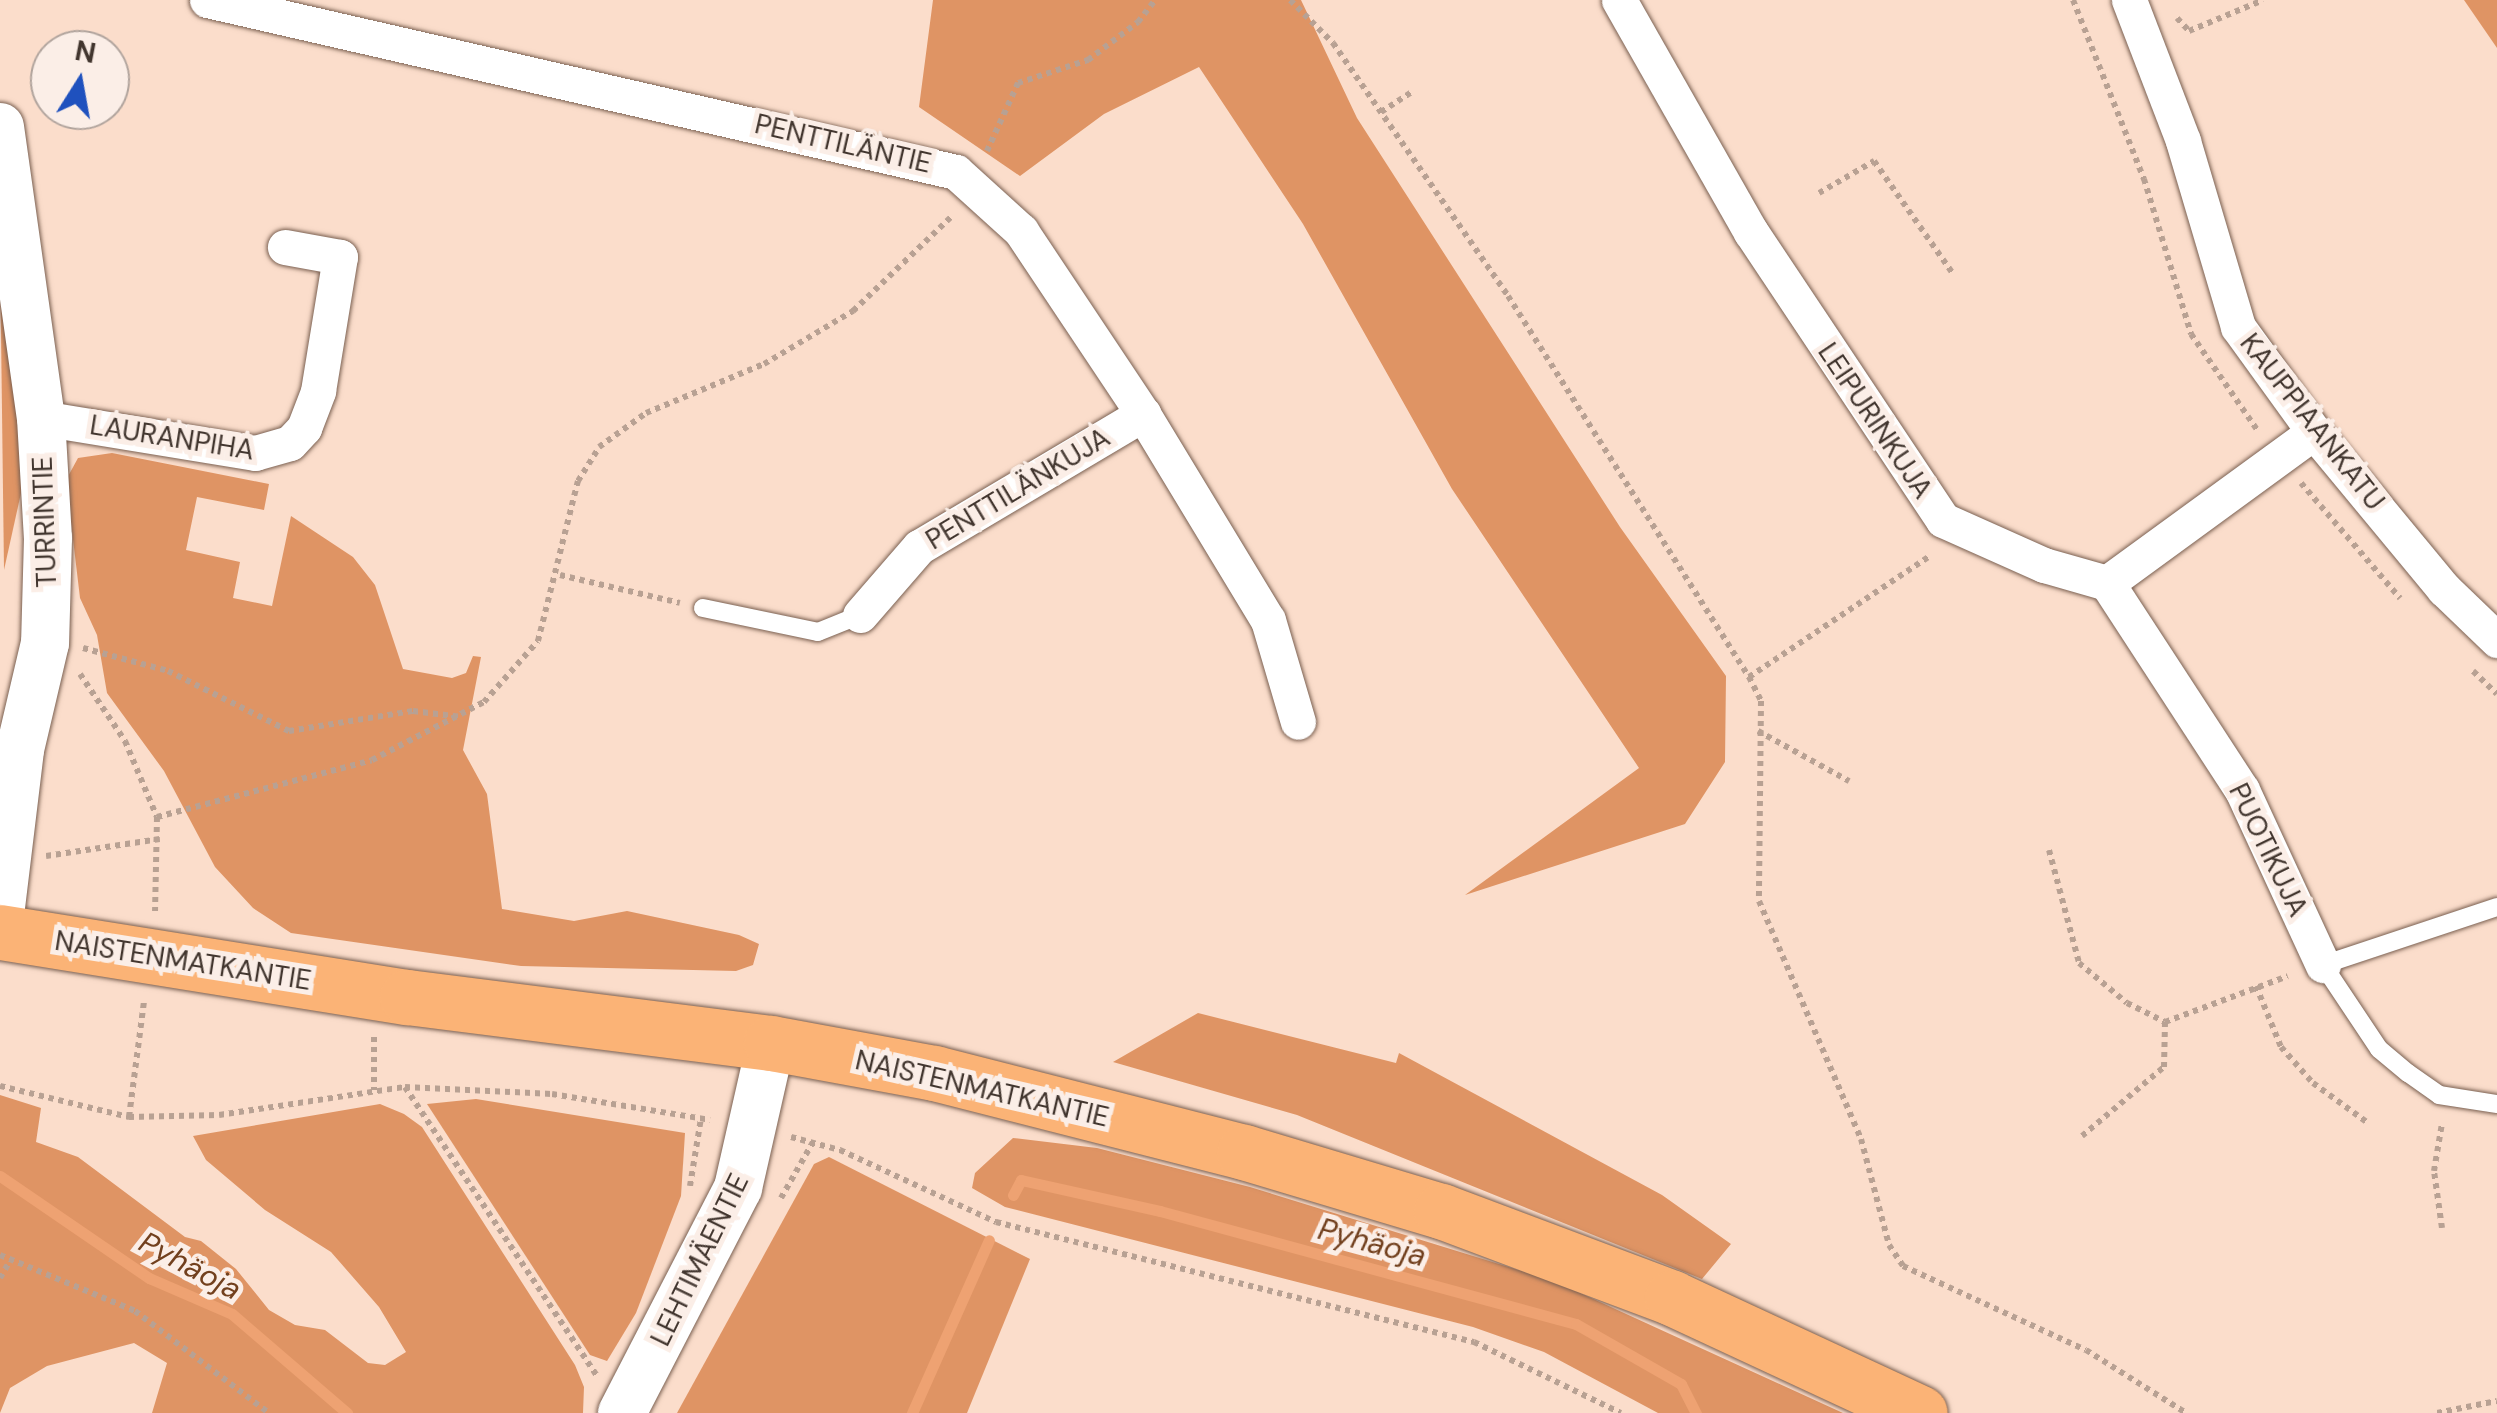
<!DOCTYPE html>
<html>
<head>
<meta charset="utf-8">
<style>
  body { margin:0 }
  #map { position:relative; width:2497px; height:1413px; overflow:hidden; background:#fbddcb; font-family:"DM Sans",sans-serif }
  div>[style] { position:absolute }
  .forest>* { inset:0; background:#df9464 }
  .stream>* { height:11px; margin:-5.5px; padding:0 5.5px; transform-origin:5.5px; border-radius:5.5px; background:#eea272 }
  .path>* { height:6px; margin-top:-3px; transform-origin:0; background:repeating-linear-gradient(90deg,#b8a193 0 5px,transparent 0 10px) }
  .roads { filter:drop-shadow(0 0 2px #7a6051) drop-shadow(0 0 2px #7a6051) }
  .lane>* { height:18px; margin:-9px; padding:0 9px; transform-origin:9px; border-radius:9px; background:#fff }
  .street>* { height:35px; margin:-17.5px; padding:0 17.5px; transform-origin:17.5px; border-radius:17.5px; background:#fff }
  .secondary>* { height:48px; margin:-24px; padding:0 24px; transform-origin:24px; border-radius:24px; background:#fff }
  .primary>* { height:55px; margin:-27.5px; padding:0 27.5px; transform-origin:27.5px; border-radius:27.5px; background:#fbb376 }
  span { translate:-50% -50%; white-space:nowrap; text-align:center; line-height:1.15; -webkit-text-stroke:10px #fbeee7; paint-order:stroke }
  .street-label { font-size:28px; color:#42362f }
  .water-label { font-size:30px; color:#72401e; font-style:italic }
  .north { position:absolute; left:30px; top:30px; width:100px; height:100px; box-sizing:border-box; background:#fbeee7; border:2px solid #b1a49d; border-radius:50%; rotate:11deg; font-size:28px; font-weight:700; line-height:40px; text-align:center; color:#42362f }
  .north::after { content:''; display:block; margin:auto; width:35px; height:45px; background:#1f51be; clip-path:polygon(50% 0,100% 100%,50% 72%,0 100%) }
</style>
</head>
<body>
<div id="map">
  <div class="forest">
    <i style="clip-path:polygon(933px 0,1301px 0,1357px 118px,1620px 527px,1726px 676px,1725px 762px,1685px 824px,1465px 895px,1639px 768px,1452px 489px,1303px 224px,1199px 67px,1104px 114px,1020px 176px,919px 107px)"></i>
    <i style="clip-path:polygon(2464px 0,2497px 0,2497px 48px)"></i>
    <i style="clip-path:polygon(0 251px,12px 319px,23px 484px,4px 570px)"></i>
    <i style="clip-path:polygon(112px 453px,269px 484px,264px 510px,197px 497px,186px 550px,240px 562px,233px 598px,272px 606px,291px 516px,353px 557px,375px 585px,403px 669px,452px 678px,466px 673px,473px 656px,481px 657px,463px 750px,487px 794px,502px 909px,574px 921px,627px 911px,739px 935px,759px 944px,753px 965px,736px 971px,521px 966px,291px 933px,253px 908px,215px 867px,164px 771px,107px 693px,97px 635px,80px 598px,66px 480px,78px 458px)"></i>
    <i style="clip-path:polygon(1198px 1013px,1396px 1063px,1399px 1053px,1662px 1195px,1731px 1244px,1702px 1279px,1297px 1115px,1113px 1062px)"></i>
    <i style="clip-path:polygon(0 1095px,41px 1108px,36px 1142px,78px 1157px,185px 1237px,201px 1241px,236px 1269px,269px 1310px,295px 1325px,325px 1330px,368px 1363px,385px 1365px,406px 1352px,379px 1307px,331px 1252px,265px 1210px,206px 1160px,193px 1136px,380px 1104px,404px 1114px,422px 1127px,575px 1365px,584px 1387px,583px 1413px,152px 1413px,167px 1363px,134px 1343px,47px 1366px,10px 1388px,0 1413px)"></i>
    <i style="clip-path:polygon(476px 1099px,685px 1133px,681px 1196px,636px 1313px,607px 1361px,590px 1355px,427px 1104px)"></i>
    <i style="clip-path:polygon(1013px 1138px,1097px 1148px,1250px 1187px,1554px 1281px,1843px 1413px,1658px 1413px,1544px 1352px,1473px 1327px,1005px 1207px,972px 1188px,975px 1173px)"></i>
    <i style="clip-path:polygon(829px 1157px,1030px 1259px,967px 1413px,677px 1413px,814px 1164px)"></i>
  </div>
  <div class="stream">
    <i style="left:0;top:1176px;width:181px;rotate:34.4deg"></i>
    <i style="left:149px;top:1278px;width:90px;rotate:23.4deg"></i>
    <i style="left:232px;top:1314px;width:152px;rotate:40.7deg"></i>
    <i style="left:1013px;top:1195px;width:17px;rotate:-62deg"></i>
    <i style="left:1021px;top:1180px;width:142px;rotate:12.6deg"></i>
    <i style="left:1160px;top:1211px;width:431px;rotate:15.2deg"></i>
    <i style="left:1576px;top:1324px;width:121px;rotate:29.7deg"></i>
    <i style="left:1681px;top:1384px;width:33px;rotate:63deg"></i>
    <i style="left:912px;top:1413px;width:189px;rotate:-66deg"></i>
  </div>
  <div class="path">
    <i style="left:1290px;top:0;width:61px;rotate:45deg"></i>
    <i style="left:1333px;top:43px;width:308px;rotate:55.3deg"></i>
    <i style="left:1508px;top:296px;width:451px;rotate:57.7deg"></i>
    <i style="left:1749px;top:677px;width:27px;rotate:63deg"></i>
    <i style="left:1761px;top:701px;width:200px;rotate:90.6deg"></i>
    <i style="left:1759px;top:901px;width:259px;rotate:66.8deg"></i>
    <i style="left:1861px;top:1139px;width:110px;rotate:75.2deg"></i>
    <i style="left:1889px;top:1245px;width:25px;rotate:56deg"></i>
    <i style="left:1903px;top:1266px;width:201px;rotate:24.7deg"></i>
    <i style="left:2086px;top:1350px;width:118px;rotate:32.2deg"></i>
    <i style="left:2073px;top:0;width:193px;rotate:68.4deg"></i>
    <i style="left:2144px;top:179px;width:162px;rotate:73.1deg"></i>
    <i style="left:2191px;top:334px;width:118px;rotate:55.4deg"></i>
    <i style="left:2177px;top:18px;width:18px;rotate:47deg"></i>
    <i style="left:2189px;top:31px;width:80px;rotate:-22.7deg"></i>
    <i style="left:1381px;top:112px;width:38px;rotate:-33deg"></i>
    <i style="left:987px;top:151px;width:75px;rotate:-65.5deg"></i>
    <i style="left:1018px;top:83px;width:74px;rotate:-18.2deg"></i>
    <i style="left:1088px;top:60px;width:63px;rotate:-37.2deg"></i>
    <i style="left:1138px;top:22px;width:28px;rotate:-52deg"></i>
    <i style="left:1819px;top:193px;width:64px;rotate:-30.2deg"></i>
    <i style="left:1874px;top:161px;width:138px;rotate:55deg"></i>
    <i style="left:2301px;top:483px;width:152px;rotate:49.3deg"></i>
    <i style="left:560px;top:575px;width:123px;rotate:13.1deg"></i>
    <i style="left:83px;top:648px;width:88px;rotate:15.1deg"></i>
    <i style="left:168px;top:671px;width:135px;rotate:26.4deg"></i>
    <i style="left:289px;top:731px;width:126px;rotate:-9.2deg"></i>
    <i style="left:413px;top:711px;width:49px;rotate:7deg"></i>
    <i style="left:2473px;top:671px;width:33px;rotate:44deg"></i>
    <i style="left:80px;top:674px;width:81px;rotate:56.1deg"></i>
    <i style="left:125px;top:741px;width:82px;rotate:67.2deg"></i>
    <i style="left:157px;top:817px;width:94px;rotate:91.2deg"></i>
    <i style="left:1749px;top:677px;width:219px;rotate:-33.8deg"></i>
    <i style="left:1758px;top:731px;width:104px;rotate:28.8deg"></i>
    <i style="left:157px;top:817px;width:222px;rotate:-14.8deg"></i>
    <i style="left:372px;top:760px;width:126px;rotate:-27.4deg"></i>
    <i style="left:484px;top:702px;width:81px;rotate:-48.5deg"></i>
    <i style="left:538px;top:641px;width:165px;rotate:-76deg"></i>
    <i style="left:578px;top:481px;width:40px;rotate:-58deg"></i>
    <i style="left:599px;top:447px;width:58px;rotate:-35.9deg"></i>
    <i style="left:646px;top:413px;width:128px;rotate:-22.6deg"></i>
    <i style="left:764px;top:364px;width:104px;rotate:-30.8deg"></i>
    <i style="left:853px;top:311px;width:137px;rotate:-43.8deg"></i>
    <i style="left:2049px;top:850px;width:117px;rotate:75.1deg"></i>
    <i style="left:2079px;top:963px;width:62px;rotate:39.8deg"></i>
    <i style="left:2127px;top:1003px;width:42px;rotate:26.6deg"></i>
    <i style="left:46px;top:856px;width:115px;rotate:-8.5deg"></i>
    <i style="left:2256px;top:986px;width:66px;rotate:67.7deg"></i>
    <i style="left:2281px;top:1047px;width:48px;rotate:48.4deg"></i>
    <i style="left:2313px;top:1083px;width:68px;rotate:36deg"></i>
    <i style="left:374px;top:1037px;width:53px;rotate:90deg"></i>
    <i style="left:0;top:1086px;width:133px;rotate:13.5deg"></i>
    <i style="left:129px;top:1117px;width:90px;rotate:-1.3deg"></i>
    <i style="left:219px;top:1115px;width:188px;rotate:-8.6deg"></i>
    <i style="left:405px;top:1087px;width:147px;rotate:2.7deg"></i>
    <i style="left:552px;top:1094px;width:160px;rotate:9.3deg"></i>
    <i style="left:405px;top:1087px;width:347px;rotate:56.4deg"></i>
    <i style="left:129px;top:1117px;width:116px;rotate:-82.6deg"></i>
    <i style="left:2082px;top:1136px;width:107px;rotate:-40.1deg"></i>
    <i style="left:2164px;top:1067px;width:45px;rotate:-88.7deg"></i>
    <i style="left:2165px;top:1022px;width:131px;rotate:-20.5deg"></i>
    <i style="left:791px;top:1137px;width:51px;rotate:14.9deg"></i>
    <i style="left:840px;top:1150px;width:172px;rotate:24.8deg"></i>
    <i style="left:996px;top:1222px;width:493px;rotate:14.1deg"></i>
    <i style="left:1474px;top:1342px;width:163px;rotate:25.8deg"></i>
    <i style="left:690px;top:1186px;width:69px;rotate:-80.8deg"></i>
    <i style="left:781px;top:1198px;width:64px;rotate:-60.3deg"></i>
    <i style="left:2442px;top:1228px;width:58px;rotate:-98deg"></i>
    <i style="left:2434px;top:1171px;width:49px;rotate:-80.5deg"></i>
    <i style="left:0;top:1255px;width:146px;rotate:22.5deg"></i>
    <i style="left:135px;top:1311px;width:168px;rotate:37.3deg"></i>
    <i style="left:0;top:1278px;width:20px;rotate:-60deg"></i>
    <i style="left:2437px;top:1413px;width:61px;rotate:-11.3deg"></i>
  </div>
  <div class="roads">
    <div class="lane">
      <i style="left:703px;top:608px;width:117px;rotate:11.8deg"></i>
      <i style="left:818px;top:632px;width:45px;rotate:-22deg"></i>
      <i style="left:2497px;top:907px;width:183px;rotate:161.6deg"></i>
      <i style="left:2323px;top:965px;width:101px;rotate:56.3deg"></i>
      <i style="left:2379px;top:1049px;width:38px;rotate:40deg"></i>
      <i style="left:2408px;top:1073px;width:38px;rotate:35deg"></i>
      <i style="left:2439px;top:1095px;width:59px;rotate:8.8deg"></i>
    </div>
    <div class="street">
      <i style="left:207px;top:0;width:768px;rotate:12.93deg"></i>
      <i style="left:956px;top:172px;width:88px;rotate:42.2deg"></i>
      <i style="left:1021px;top:231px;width:220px;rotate:56.3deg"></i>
      <i style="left:1143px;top:414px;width:241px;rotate:58.8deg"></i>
      <i style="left:1268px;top:620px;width:106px;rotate:73.6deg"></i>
      <i style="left:1619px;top:0;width:267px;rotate:60.4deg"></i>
      <i style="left:1751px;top:232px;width:346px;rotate:56.3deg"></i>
      <i style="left:1943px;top:520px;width:111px;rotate:24deg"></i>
      <i style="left:2044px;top:565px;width:66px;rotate:15.9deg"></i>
      <i style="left:2107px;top:583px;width:256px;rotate:-36.1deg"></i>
      <i style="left:2129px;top:0;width:151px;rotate:69deg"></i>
      <i style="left:2183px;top:141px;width:194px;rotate:73.5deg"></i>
      <i style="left:2238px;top:327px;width:130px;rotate:54.1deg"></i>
      <i style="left:2314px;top:432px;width:204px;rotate:50.4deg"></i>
      <i style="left:2444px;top:589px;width:74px;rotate:43.9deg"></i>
      <i style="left:41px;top:418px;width:217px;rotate:9.3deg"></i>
      <i style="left:255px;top:453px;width:36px;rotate:-16deg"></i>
      <i style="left:290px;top:443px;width:21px;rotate:-47deg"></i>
      <i style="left:304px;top:428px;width:40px;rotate:-69deg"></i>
      <i style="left:318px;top:391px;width:136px;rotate:-80.7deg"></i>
      <i style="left:340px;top:257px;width:56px;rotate:-169.7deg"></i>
      <i style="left:2107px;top:583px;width:247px;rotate:56.9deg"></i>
      <i style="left:2242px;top:790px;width:193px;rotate:65.2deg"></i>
      <i style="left:860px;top:615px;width:90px;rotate:-49.1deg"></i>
      <i style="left:919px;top:547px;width:261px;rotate:-30.7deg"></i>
    </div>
    <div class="secondary">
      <i style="left:0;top:127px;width:294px;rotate:82deg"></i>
      <i style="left:41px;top:418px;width:120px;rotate:86.7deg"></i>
      <i style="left:48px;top:538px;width:105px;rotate:91.6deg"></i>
      <i style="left:45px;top:643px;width:110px;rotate:103.2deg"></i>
      <i style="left:20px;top:750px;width:167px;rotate:96.9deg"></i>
      <i style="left:622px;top:1413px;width:253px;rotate:-62.7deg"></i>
      <i style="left:738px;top:1188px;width:149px;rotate:-77.2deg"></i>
    </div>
    <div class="primary">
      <i style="left:0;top:932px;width:412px;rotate:9.1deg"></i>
      <i style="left:407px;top:997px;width:367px;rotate:7.2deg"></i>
      <i style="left:771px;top:1043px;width:166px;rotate:10.4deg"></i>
      <i style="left:934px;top:1073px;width:320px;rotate:14.3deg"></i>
      <i style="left:1244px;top:1152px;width:206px;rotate:16.7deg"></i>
      <i style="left:1441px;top:1211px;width:247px;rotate:20.6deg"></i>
      <i style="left:1672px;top:1298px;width:273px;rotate:24.9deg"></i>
    </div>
  </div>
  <div class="street-label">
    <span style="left:843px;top:144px;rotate:13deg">PENTTILÄNTIE</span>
    <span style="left:1875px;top:421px;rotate:56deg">LEIPURINKUJA</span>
    <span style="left:2312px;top:422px;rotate:52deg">KAUPPIAANKATU</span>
    <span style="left:172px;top:438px;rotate:9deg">LAURANPIHA</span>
    <span style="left:1018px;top:489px;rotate:-31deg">PENTTILÄNKUJA</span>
    <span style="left:45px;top:522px;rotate:-92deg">TURRINTIE</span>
    <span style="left:2268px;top:850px;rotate:64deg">PUOTIKUJA</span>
    <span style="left:183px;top:961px;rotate:9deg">NAISTENMATKANTIE</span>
    <span style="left:982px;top:1089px;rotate:13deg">NAISTENMATKANTIE</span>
    <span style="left:700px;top:1260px;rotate:-64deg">LEHTIMÄENTIE</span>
  </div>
  <div class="water-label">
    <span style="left:1372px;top:1243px;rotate:15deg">Pyhäoja</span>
    <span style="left:190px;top:1266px;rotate:28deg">Pyhäoja</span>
  </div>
  <div class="north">N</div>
</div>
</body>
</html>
